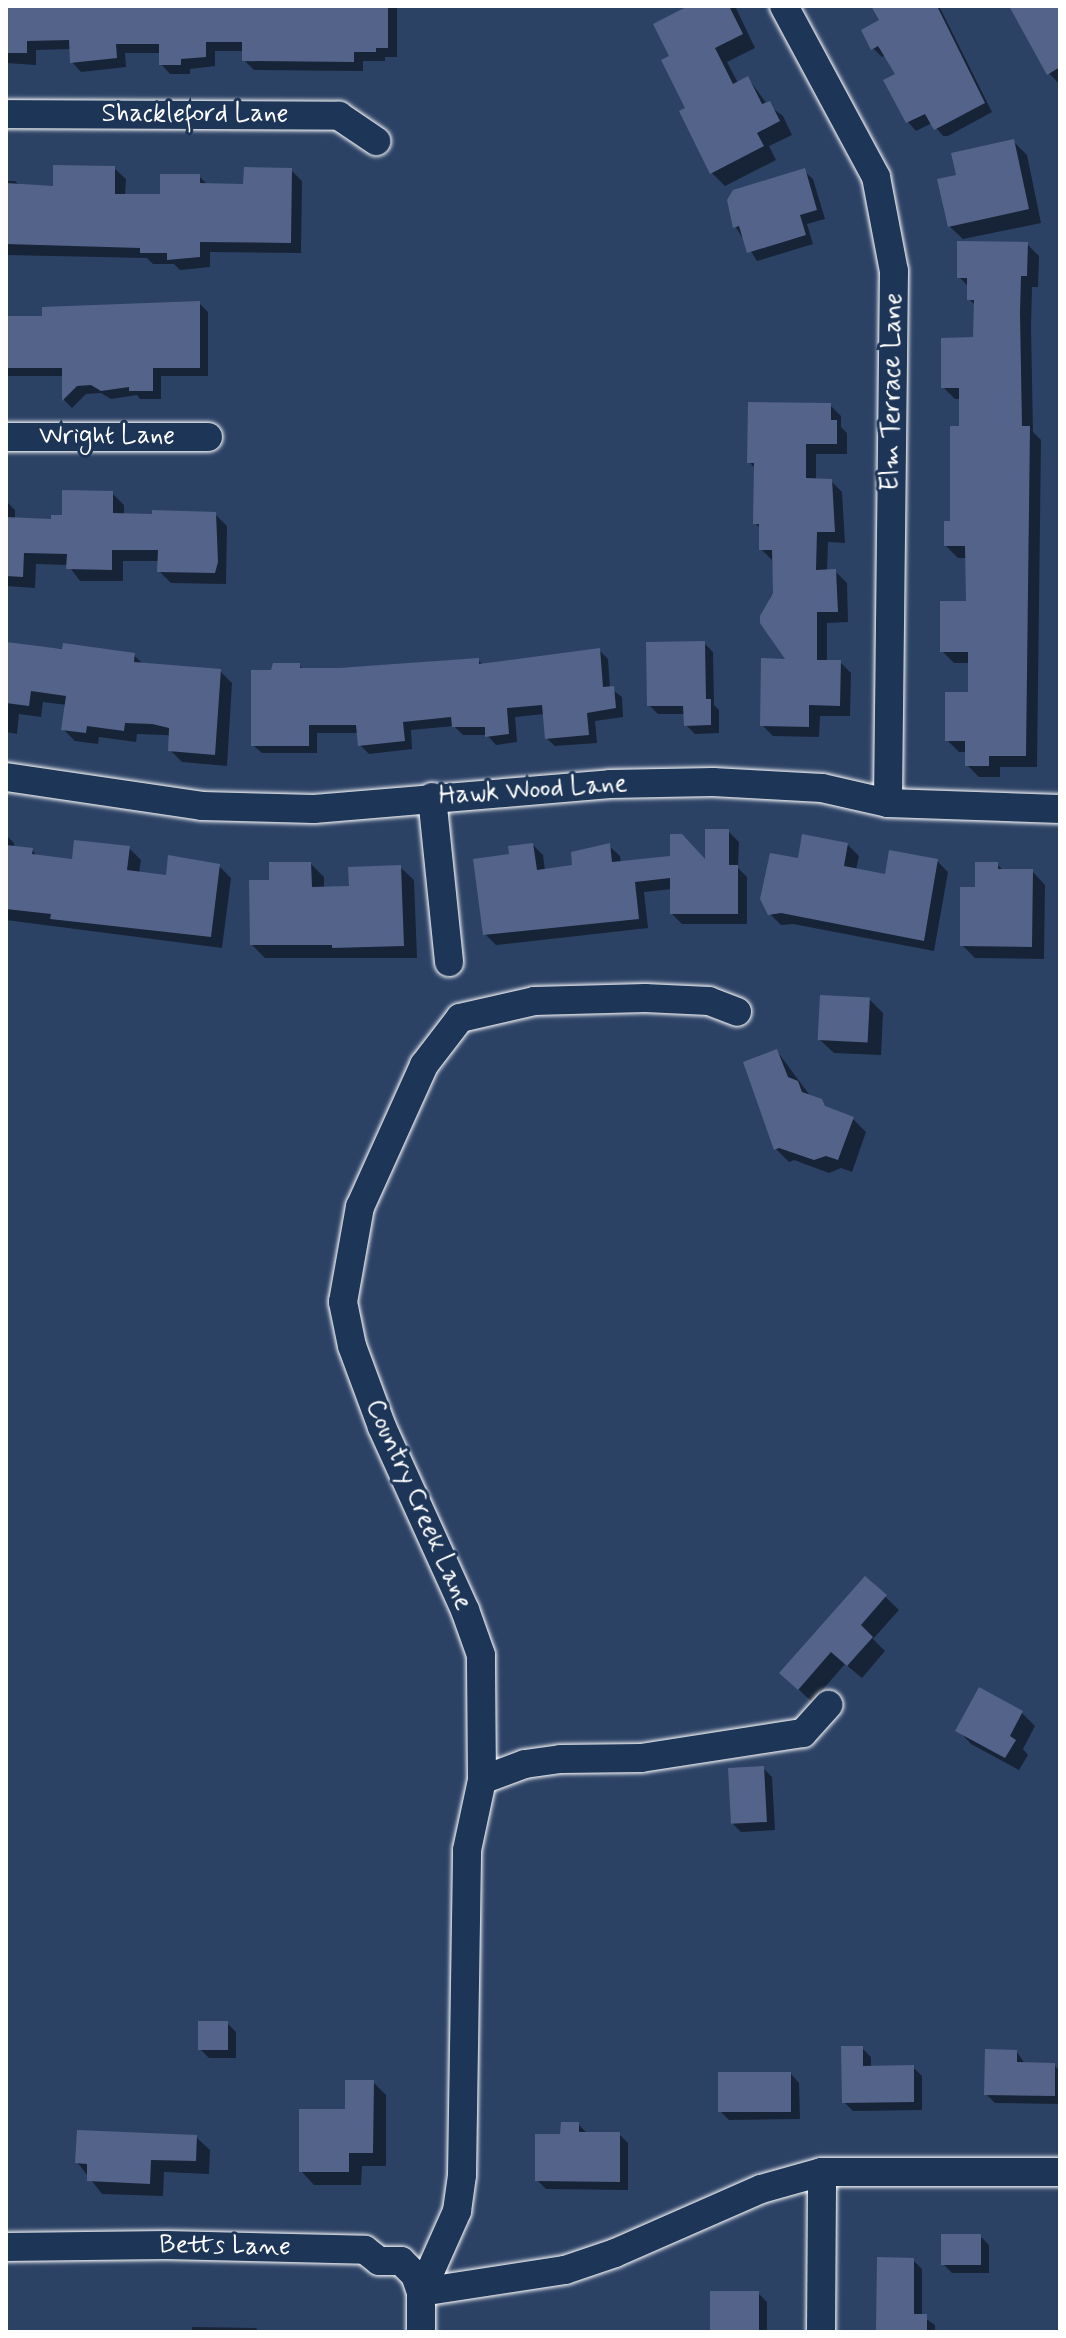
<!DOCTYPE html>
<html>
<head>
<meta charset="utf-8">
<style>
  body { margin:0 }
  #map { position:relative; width:1066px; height:2338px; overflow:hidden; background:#2c4265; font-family:Mynerve,sans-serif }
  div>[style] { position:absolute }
  .shadow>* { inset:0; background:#0007 }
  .building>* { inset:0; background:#546389; transform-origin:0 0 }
  .roads { filter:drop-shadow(0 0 2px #fff) drop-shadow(0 0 2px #fff) }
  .minor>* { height:28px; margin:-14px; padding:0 14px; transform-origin:14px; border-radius:14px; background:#1d3557 }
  span { translate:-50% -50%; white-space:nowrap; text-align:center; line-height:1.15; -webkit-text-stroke:6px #1d3557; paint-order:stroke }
  .street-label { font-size:26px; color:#fff }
  .frame { position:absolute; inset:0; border:8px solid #fff; pointer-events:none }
</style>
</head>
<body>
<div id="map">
  <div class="shadow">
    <i style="clip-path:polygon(6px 6px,397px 6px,397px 57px,385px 57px,385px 61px,363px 61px,363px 71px,254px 70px,244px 60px,244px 51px,215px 51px,215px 66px,190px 69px,190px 74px,170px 74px,161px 64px,161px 53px,125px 53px,126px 67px,81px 72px,72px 62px,71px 49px,36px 50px,36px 65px,6px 63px)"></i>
    <i style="clip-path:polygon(692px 6px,735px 6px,755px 48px,727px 62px,738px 83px,748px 78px,767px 104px,783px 116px,792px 135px,769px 146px,776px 160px,725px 186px,712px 173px,671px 57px)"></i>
    <i style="clip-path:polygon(873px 6px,939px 6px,992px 112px,948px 136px,943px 136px,932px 123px,916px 131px,908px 122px,898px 74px,886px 55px,882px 57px,873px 48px,881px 21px)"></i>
    <i style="clip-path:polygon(1014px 6px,1060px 6px,1060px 85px,1049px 73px)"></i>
    <i style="clip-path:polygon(1014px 142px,1027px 155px,1041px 223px,963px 239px,949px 226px,958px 176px)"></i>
    <i style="clip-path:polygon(114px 168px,126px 179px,125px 196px,162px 196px,199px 176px,208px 185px,245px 186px,291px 170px,302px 181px,301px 253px,210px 252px,210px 267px,180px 270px,174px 264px,153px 264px,147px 258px,6px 255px,6px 181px,15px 181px,20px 186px,55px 188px)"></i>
    <i style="clip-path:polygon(804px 171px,813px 179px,825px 219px,807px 224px,813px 244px,757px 261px,735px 226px)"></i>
    <i style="clip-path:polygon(1027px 244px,1039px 256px,1038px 287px,1032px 287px,1031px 327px,1033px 432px,1041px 440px,1037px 767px,1000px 767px,1000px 777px,979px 777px,967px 765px,967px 752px,959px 752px,947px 740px,970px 694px,970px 663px,954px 663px,942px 651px,968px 603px,968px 558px,958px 558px,946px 546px,952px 523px,961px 399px,955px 399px,943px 387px,975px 339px,976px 306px,969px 299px,969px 287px,959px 277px)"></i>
    <i style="clip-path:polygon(199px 303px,208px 312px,208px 376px,161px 376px,161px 399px,140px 399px,137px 395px,111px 399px,101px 393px,86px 394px,72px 408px,64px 400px,64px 376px,6px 376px,6px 318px,44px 318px)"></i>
    <i style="clip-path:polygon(830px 405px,841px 416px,841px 427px,847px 433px,847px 454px,816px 454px,816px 481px,831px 481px,842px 492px,845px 543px,828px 542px,827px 572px,835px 571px,847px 583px,848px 622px,827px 623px,827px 662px,840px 662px,851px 673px,850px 716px,820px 716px,819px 737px,773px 736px,762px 725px,789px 661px,762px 623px,771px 595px,775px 595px,772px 560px,761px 549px,761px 529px,755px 523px,756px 469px,749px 462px)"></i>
    <i style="clip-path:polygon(112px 493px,124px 505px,124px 515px,215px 514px,227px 526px,226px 584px,171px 583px,159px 571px,159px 561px,123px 561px,123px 581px,80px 581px,68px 565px,36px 564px,35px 588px,6px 586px,6px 501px,15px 510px,15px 519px,53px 522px)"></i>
    <i style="clip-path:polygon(704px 643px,713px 652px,714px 705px,719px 710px,719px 733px,695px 734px,686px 725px,686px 714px,658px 714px,649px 705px)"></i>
    <i style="clip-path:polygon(6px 644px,134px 655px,144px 665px,220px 671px,232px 683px,227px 766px,182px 762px,170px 750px,171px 736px,166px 735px,137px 734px,136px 742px,99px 737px,98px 744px,75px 741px,63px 729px,67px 705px,43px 702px,41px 717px,19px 714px,17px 734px,6px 732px)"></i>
    <i style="clip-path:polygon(599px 650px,608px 659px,610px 688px,622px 697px,623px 717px,595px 721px,597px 743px,555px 746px,546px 738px,544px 714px,515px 717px,517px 742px,496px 745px,487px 735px,463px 735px,454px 726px,411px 730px,412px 749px,369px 754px,360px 745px,359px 733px,317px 733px,317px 753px,262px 753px,253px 745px,273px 672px,299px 665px,304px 670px,478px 660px,484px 666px)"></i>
    <i style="clip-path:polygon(728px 831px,739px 842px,738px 868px,747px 877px,747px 924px,682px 924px,672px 914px,672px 889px,644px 892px,648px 928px,496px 945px,485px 934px,512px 855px,533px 845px,543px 855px,545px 871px,574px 866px,609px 846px,620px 856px,621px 864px,707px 863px)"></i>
    <i style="clip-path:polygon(6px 835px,14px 843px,14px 848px,32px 850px,38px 857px,73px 861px,129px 848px,141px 860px,139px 873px,167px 877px,219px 866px,231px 878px,222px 948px,6px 920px)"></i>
    <i style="clip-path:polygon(848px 845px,859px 856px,856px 870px,887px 876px,937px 861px,948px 872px,934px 951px,793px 924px,781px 925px,770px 914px,799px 860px)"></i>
    <i style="clip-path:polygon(311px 864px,324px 877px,324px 888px,351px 888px,400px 867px,414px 880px,417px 958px,265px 958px,252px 945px)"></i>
    <i style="clip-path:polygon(997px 864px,1004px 871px,1032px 871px,1045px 885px,1044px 959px,975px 958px,962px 945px,977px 889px)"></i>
    <i style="clip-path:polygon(870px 1000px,883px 1013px,881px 1055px,834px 1053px,820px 1040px)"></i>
    <i style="clip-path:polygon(777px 1051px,811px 1097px,830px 1110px,852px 1118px,866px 1132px,852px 1172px,841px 1168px,829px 1173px,794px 1160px,789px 1162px,776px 1149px)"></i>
    <i style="clip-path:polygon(866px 1578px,899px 1610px,873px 1639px,885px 1651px,862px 1678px,845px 1664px,812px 1702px,795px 1686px)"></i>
    <i style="clip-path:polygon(1022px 1713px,1035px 1726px,1023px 1749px,1028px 1755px,1019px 1770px,971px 1744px,958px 1730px)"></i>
    <i style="clip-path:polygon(763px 1768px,772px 1777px,775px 1830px,741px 1832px,732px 1823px)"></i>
    <i style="clip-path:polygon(227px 2023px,236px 2032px,236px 2058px,209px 2058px,200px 2049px)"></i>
    <i style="clip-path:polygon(862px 2048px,871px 2057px,871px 2068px,913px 2067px,922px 2076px,922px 2110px,853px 2111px,844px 2102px)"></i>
    <i style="clip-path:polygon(1017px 2052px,1025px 2064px,1054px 2065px,1060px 2071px,1060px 2104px,995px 2103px,986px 2094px)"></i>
    <i style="clip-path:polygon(791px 2074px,799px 2083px,800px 2119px,729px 2120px,720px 2111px)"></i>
    <i style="clip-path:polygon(373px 2082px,386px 2095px,386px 2166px,362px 2166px,361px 2185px,314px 2185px,301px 2171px)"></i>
    <i style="clip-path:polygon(578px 2124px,588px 2134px,619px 2134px,628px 2143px,628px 2190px,546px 2189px,537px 2180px,562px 2136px)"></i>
    <i style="clip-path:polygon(196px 2137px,210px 2150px,209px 2174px,164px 2172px,163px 2196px,102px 2194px,77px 2162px)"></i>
    <i style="clip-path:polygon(980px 2236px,989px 2245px,989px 2273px,952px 2273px,943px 2264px)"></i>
    <i style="clip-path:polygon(913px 2260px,922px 2269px,922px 2316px,935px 2325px,935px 2332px,880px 2332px)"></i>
    <i style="clip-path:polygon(758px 2293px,767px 2302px,767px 2332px,712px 2332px)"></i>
    <i style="clip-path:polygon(192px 2327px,256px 2328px,259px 2332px,192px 2332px)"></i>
  </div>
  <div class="building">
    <i style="clip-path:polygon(6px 6px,388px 6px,388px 48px,376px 48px,376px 52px,354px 52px,354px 62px,242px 61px,242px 42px,206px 42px,206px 57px,181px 59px,181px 65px,159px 65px,159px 44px,116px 44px,117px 58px,70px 63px,69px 40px,27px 41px,27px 53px,6px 53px)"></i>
    <i style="clip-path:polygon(688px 6px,729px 6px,743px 34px,715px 48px,733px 84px,748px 76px,762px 104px,770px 101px,780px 121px,757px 133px,764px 146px,710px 174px,679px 111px,685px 108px,661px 60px,669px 56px,653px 24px)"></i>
    <i style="clip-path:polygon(871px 6px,937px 6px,985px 103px,934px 130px,925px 114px,906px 123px,883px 80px,895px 74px,878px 46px,871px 50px,861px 30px,879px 20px)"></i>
    <i style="clip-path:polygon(1009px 6px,1060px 6px,1060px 67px,1047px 75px)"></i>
    <i style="clip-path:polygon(1014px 139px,1029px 209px,948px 227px,937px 179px,956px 175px,951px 153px)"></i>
    <i style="clip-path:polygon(53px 165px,115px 166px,115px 194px,160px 194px,160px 174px,200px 174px,200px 183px,243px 184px,244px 167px,292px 168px,291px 243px,200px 242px,200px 257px,167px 260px,167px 253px,140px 253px,140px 248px,6px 244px,6px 183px,53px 186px)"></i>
    <i style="clip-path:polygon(805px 168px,817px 210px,800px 215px,806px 235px,747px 253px,739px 226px,733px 228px,727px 200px,733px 190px)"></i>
    <i style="clip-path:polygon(957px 241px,1028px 242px,1027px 276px,1021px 276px,1020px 313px,1022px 426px,1030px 426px,1026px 756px,989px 756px,989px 766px,965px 766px,965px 741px,945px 741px,945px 692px,968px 692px,968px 652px,940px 652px,940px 601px,966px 601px,965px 546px,944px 546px,944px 521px,950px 521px,950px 426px,959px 426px,959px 388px,941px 388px,941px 338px,973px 337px,974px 300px,967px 300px,967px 278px,957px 278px)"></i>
    <i style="clip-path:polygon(200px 301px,200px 368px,153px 368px,153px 391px,129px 391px,129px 387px,101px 391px,91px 385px,77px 386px,62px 401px,62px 368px,6px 368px,6px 316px,42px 316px,42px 307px)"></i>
    <i style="clip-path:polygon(748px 402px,831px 403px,831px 420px,837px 420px,837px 444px,806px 444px,806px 478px,832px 479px,835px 532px,817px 532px,816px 570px,836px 569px,838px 612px,817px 612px,817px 660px,841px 660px,840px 706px,809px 705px,809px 727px,760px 726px,761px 658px,785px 659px,760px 623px,760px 616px,773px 593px,772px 550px,759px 550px,759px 524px,753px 524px,754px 463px,747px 463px)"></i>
    <i style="clip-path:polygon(62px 490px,113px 491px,113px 513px,152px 514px,152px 510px,216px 512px,218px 562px,215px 573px,157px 572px,158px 550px,112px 550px,112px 570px,66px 569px,67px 554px,24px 553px,23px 577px,6px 576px,6px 517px,51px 519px,51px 515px,62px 515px)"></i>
    <i style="clip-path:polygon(705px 641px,706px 699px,711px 699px,711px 725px,684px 726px,683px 706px,647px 706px,646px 642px)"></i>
    <i style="clip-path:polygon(6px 642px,62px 649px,63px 643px,135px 653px,134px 662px,221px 669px,215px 755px,168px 751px,169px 728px,152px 724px,125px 723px,124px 731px,87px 726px,86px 733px,61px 730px,66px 696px,31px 691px,29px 706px,6px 703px)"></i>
    <i style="clip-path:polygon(600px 648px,603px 687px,614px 686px,616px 708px,587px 713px,589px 735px,545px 739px,542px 705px,507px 708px,509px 734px,485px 737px,485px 727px,452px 727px,451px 717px,403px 722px,405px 741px,358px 746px,356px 725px,309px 725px,309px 746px,251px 746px,251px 670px,271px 670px,273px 663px,300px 663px,300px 668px,338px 668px,479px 658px,479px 664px)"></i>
    <i style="clip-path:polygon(705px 829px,729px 829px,729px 865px,738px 865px,738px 914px,670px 914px,670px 878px,635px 882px,639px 919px,483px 935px,473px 859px,509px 854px,508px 846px,533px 843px,537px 870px,572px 865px,571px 852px,610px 843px,612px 862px,670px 856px,670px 834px,682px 834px,705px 859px)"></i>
    <i style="clip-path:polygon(802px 834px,848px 843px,844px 866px,885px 874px,889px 850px,938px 859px,924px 941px,781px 913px,768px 915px,760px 899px,770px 853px,798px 858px)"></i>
    <i style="clip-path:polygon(74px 840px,130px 846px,127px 870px,166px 875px,168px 855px,220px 864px,211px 937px,50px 919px,51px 914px,6px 909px,6px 845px,33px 848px,32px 854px,72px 859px)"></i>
    <i style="clip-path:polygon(269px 862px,311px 862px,312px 887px,349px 886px,348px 867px,401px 865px,404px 946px,332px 948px,332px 945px,250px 945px,249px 880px,269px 880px)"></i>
    <i style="clip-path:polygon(975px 862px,998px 862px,998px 869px,1033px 869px,1032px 947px,960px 946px,960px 887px,975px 887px)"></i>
    <i style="left:820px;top:995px;width:50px;height:45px;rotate:3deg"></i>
    <i style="clip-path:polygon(777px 1049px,788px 1077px,798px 1081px,802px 1092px,822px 1099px,825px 1106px,854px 1117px,838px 1160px,826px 1156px,814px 1160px,779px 1148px,774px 1150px,743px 1062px)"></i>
    <i style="clip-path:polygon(865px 1576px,887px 1595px,861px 1625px,873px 1637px,847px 1666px,831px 1652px,798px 1690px,779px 1673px)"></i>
    <i style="clip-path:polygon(979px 1687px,1023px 1711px,1010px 1736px,1016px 1740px,1005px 1758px,955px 1731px)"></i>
    <i style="left:764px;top:1766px;width:56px;height:36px;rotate:87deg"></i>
    <i style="left:198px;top:2021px;width:30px;height:29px"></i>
    <i style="clip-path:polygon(841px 2046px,863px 2046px,863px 2066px,914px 2065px,914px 2102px,842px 2103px)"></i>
    <i style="clip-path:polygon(985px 2049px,1017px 2050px,1017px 2062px,1055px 2063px,1055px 2096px,984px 2095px)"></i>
    <i style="left:718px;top:2072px;width:73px;height:40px"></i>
    <i style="clip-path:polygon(345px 2080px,374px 2080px,373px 2153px,349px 2153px,349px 2172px,299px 2172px,299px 2109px,345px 2109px)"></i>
    <i style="clip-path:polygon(561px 2122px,579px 2122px,579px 2132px,620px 2132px,620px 2182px,535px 2181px,535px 2134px,560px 2134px)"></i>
    <i style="clip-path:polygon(77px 2130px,197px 2135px,196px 2161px,151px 2160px,150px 2184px,87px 2181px,87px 2164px,75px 2163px)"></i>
    <i style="left:941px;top:2234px;width:40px;height:31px"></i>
    <i style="clip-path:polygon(877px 2257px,914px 2258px,914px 2314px,927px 2314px,927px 2332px,876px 2331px)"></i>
    <i style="left:710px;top:2291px;width:49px;height:41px"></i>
  </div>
  <div class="roads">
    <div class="minor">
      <i style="left:784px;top:6px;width:194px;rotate:61.7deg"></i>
      <i style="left:876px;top:177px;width:96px;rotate:79.2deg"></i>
      <i style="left:894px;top:271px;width:532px;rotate:90.65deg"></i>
      <i style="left:6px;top:114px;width:333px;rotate:0.3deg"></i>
      <i style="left:339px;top:116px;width:45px;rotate:34deg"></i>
      <i style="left:6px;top:437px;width:202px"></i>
      <i style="left:6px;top:777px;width:198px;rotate:8.4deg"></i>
      <i style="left:202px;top:806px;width:112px;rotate:1.5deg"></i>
      <i style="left:314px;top:809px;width:297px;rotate:-4.8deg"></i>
      <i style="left:610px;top:784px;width:103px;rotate:-1.1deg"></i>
      <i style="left:713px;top:782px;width:109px;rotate:3.2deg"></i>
      <i style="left:822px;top:788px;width:68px;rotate:12.8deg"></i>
      <i style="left:888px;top:803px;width:172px;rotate:2deg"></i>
      <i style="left:432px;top:797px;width:166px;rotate:84.1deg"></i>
      <i style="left:482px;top:1780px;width:46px;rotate:-20.4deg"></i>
      <i style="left:525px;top:1764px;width:36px;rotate:-8deg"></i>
      <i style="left:561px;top:1759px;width:80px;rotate:-0.7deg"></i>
      <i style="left:641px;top:1758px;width:164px;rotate:-8.8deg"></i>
      <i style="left:803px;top:1733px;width:38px;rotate:-48deg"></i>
      <i style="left:6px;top:2247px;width:160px;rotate:-0.7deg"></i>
      <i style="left:166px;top:2245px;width:199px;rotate:1.4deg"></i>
      <i style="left:365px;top:2250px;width:18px;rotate:38deg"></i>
      <i style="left:379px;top:2261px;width:22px"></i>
      <i style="left:401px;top:2261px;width:20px;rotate:45deg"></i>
      <i style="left:415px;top:2275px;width:18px;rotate:71deg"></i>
      <i style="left:421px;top:2292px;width:40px;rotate:90deg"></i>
      <i style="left:421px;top:2292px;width:89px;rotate:-66deg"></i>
      <i style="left:457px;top:2211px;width:36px;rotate:-82deg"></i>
      <i style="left:462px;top:2175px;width:325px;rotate:-89.1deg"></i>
      <i style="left:467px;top:1850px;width:72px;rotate:-77.9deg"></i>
      <i style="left:482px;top:1780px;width:125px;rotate:-90.5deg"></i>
      <i style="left:481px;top:1655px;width:48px;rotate:-109.6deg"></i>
      <i style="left:465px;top:1610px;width:201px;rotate:-114.4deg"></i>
      <i style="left:382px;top:1427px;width:86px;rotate:-110.3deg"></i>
      <i style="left:352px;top:1346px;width:45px;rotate:-101.6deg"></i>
      <i style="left:343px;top:1302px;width:97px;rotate:-79.9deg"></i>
      <i style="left:360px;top:1207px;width:156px;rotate:-65.7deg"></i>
      <i style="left:424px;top:1065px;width:59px;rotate:-52.5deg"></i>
      <i style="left:460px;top:1018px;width:76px;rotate:-12.9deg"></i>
      <i style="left:534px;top:1001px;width:111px;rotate:-1.5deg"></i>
      <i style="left:645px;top:998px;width:64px;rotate:2.7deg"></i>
      <i style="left:709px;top:1001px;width:30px;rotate:21deg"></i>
      <i style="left:421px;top:2292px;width:146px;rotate:-8.7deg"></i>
      <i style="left:565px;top:2270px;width:53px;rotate:-18.8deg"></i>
      <i style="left:615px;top:2253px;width:159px;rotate:-23.7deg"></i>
      <i style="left:761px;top:2189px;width:63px;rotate:-15.6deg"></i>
      <i style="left:822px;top:2172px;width:238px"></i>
      <i style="left:821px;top:2332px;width:160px;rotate:-89.6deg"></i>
    </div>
  </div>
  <div class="street-label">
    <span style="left:195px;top:115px">Shackleford Lane</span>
    <span style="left:893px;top:392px;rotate:-89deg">Elm Terrace Lane</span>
    <span style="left:107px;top:437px">Wright Lane</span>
    <span style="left:533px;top:791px;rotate:-4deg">Hawk Wood Lane</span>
    <span style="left:418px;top:1505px;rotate:66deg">Country Creek Lane</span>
    <span style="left:225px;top:2247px;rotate:1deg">Betts Lane</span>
  </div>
  <div class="frame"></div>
</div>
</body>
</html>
